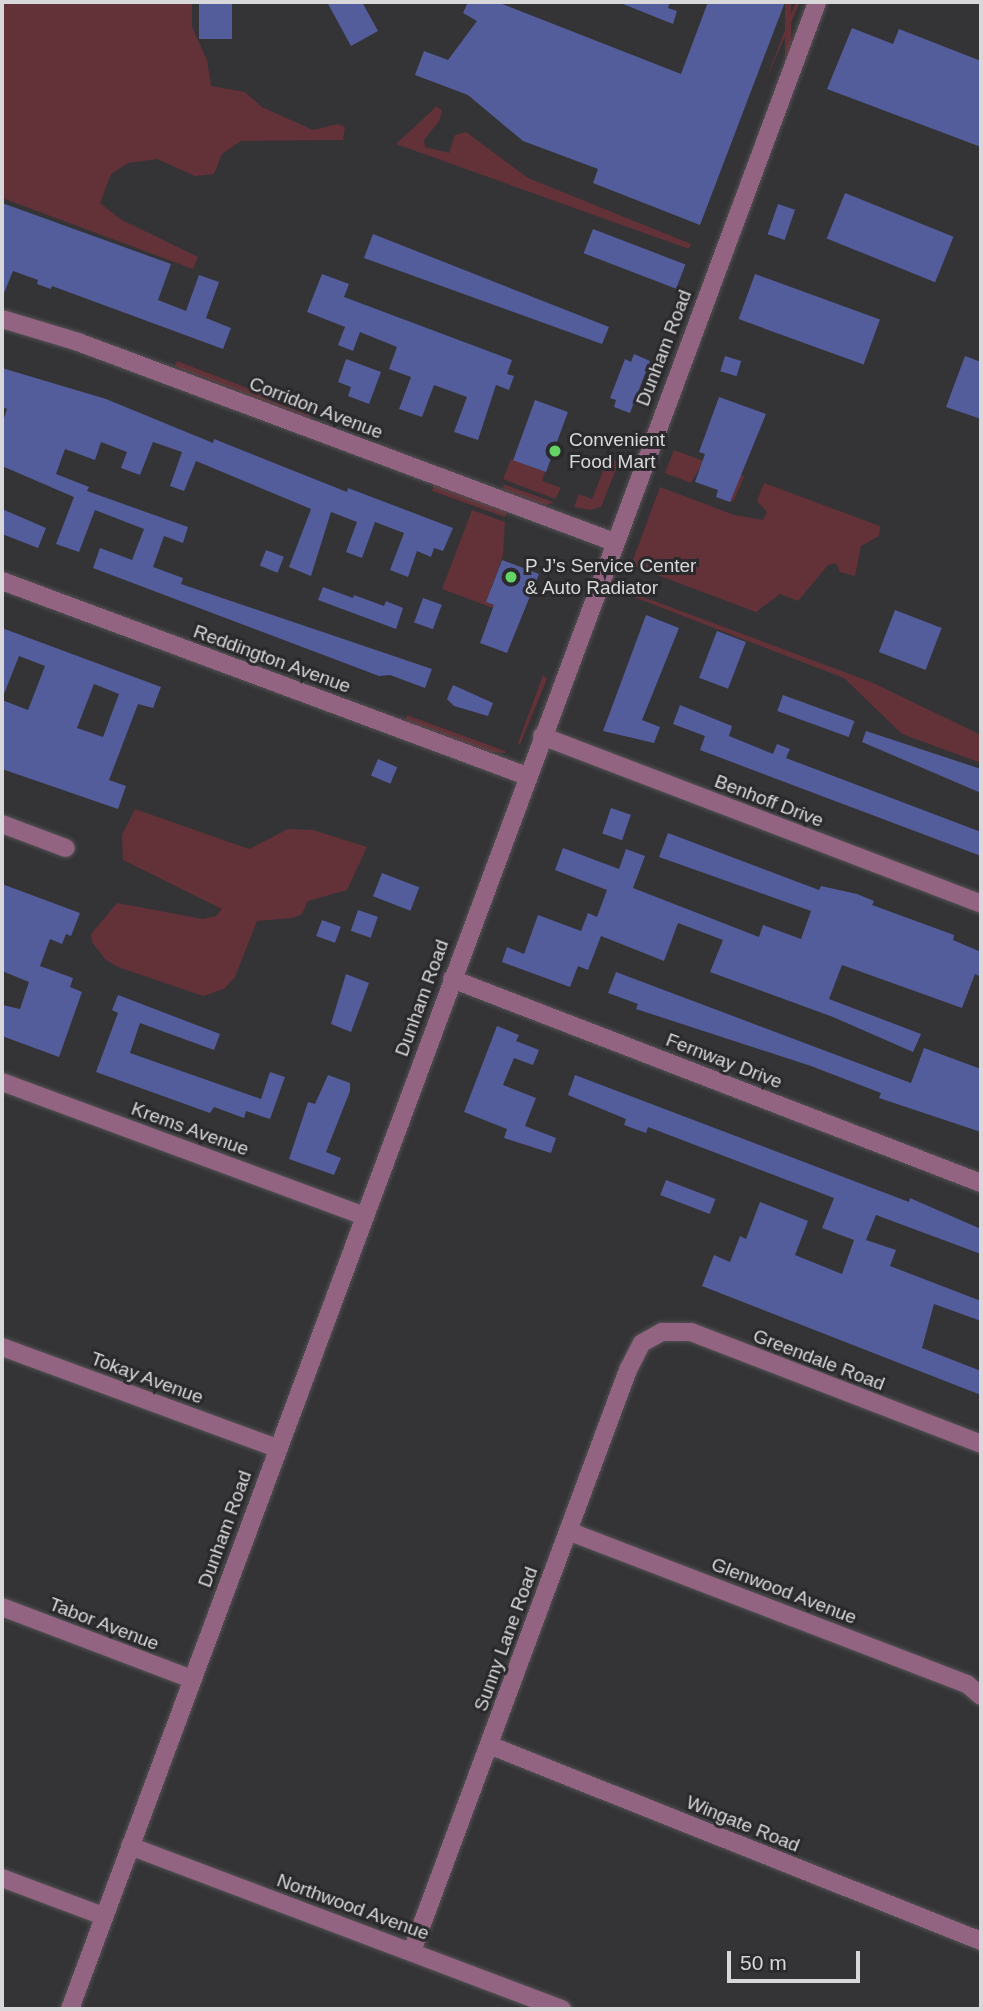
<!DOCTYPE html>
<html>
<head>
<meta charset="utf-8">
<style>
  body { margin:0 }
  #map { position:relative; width:983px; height:2011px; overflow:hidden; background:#343336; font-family:Helvetica,sans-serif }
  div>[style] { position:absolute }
  .green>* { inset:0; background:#633238; transform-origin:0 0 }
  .building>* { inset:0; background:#535d9c; transform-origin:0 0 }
  .roads { filter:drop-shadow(0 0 2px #525153) drop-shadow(0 0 2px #525153) }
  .minor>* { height:18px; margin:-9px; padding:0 9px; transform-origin:9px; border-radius:9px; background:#926482 }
  .dots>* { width:19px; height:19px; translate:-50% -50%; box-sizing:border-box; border:4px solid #2a292c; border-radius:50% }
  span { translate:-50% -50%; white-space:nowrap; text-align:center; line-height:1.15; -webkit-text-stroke:6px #2a292c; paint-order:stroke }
  .street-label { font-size:19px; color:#d8d7d9 }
  .poi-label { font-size:19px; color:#d8d7d9 }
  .left { translate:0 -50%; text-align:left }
  .frame { position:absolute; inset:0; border:4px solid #d8d7d9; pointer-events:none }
  .scale { position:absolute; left:727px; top:1951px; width:133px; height:32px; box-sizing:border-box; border:4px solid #d8d7d9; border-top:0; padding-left:9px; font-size:21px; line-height:24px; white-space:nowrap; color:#d8d7d9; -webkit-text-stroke:5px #2a292c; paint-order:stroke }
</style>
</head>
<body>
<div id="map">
  <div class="green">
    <i style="clip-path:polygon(2px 2px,192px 2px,192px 27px,207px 60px,211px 86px,245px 92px,262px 107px,313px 130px,338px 124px,345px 127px,343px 140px,241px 141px,222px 154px,214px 174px,195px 176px,157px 159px,128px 163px,111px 174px,100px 203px,120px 219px,198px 257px,193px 269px,2px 198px)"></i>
    <i style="left:785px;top:2px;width:6px;height:82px"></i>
    <i style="clip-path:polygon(796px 2px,800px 2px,765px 82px)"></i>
    <i style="clip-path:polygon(437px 106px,442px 111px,439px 121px,424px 140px,425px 147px,449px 153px,455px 135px,466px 132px,528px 178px,691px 244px,689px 249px,396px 144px)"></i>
    <i style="left:177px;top:361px;width:145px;height:6px;rotate:21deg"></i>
    <i style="clip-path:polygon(674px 450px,744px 476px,734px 500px,731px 502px,715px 499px,730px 502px,702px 464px,691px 483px,665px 473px)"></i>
    <i style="clip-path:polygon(608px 458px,619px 462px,601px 507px,590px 510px,574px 507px,579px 494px,592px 499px)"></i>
    <i style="clip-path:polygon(511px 459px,545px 472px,542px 481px,561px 488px,555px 499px,503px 479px)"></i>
    <i style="clip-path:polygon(764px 483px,880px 526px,879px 536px,861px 546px,855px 576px,840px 572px,836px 563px,828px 565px,798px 601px,780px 594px,756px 612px,636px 567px,633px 560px,660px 487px,734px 515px,763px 520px,767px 512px,757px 501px)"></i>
    <i style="clip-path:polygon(503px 484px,551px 501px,554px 503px,545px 505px,504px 490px)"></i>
    <i style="left:434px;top:485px;width:78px;height:6px;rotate:20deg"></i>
    <i style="clip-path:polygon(472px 510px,505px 522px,503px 555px,486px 602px,520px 618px,442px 589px)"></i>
    <i style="clip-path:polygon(622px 589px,871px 682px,981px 735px,981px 763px,902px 734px,844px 678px,621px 592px)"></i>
    <i style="clip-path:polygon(543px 675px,547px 679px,520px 744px,518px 743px)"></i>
    <i style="clip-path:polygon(407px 715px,505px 751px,506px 753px,490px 752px,405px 720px)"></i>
    <i style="clip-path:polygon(135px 809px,249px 849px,288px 829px,313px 830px,367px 847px,347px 890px,308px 901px,302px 914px,293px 918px,257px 921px,235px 977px,224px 989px,203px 996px,118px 967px,105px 959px,92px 942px,91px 934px,117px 903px,203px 919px,216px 916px,222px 909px,123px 860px,122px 835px)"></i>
  </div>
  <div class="building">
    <i style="left:199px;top:2px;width:33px;height:37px"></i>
    <i style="clip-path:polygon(327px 2px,362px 2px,378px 31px,351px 46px)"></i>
    <i style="clip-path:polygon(468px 2px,497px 2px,681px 74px,708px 2px,785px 2px,700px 225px,593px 183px,598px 169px,523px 141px,468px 95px,415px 75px,424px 51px,448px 60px,477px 21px,463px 13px)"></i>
    <i style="clip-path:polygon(618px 2px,670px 2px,668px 8px,677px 11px,673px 24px)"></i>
    <i style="clip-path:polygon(852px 28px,893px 44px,899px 29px,981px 61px,981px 147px,827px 89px)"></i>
    <i style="left:845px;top:193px;width:117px;height:49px;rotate:22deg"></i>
    <i style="clip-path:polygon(2px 203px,171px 264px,158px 300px,186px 311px,199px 275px,219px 282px,206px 318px,231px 328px,223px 349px,52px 286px,51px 289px,37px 284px,38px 280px,13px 271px,2px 298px)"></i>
    <i style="left:778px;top:204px;width:18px;height:32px;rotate:19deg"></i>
    <i style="left:593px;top:229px;width:99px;height:26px;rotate:21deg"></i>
    <i style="clip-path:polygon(373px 234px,609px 327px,602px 344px,364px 258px)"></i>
    <i style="clip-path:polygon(322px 274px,349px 284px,344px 297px,512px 360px,507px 374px,514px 376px,509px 390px,496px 385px,478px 440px,454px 432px,467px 397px,434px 385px,422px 417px,399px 409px,411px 377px,389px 369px,397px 347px,360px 332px,353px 351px,338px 345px,345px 327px,307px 312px)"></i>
    <i style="left:755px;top:274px;width:133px;height:48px;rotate:20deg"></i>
    <i style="clip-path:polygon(634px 354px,650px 361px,630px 413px,614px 407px,616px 400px,610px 398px,625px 359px,631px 362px)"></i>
    <i style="left:725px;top:356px;width:17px;height:16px;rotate:17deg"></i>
    <i style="clip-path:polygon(965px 356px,981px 362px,981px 419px,946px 407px)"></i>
    <i style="clip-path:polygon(346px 359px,381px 372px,369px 404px,348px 396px,351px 387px,338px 382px)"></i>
    <i style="clip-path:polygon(2px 368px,106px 399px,213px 443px,214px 439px,347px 492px,348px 488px,453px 528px,443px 551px,434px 548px,431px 557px,417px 551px,408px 577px,390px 570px,404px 533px,375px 522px,362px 558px,346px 552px,357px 522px,331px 512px,311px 576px,289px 567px,311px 509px,196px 461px,184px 491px,170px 486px,182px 452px,153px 442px,140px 475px,121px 468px,127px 452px,101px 442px,95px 460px,65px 449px,56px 474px,89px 487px,87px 491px,188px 527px,183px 543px,164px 536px,153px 567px,183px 578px,181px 584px,432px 669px,425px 688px,390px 675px,379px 676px,93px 568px,100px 548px,132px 560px,144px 529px,95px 510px,79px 552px,56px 544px,74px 497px,2px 466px,2px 424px,7px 409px,2px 407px)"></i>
    <i style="clip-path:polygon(719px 397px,766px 414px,730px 502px,716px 497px,718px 490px,695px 482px,705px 454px,699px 452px)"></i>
    <i style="left:535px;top:400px;width:35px;height:64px;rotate:20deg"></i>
    <i style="clip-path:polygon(2px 509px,46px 528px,38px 548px,2px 534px)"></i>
    <i style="left:266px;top:550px;width:19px;height:17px;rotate:21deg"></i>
    <i style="clip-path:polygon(502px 560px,539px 574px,507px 653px,480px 643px,494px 605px,486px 602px)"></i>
    <i style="clip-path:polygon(323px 587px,353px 598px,354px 595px,384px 606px,386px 601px,403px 608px,396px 629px,318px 600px)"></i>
    <i style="left:423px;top:598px;width:20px;height:26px;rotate:20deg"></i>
    <i style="left:895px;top:610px;width:50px;height:45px;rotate:21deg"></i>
    <i style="clip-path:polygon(646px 615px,679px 628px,642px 720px,660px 727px,654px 743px,603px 731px)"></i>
    <i style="clip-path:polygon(evenodd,2px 628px,161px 687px,153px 708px,138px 704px,109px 780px,126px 786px,118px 809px,2px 769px,2px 700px,28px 710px,45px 666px,19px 656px,2px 699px,2px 628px,94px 684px,119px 694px,103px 737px,77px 728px,94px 684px)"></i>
    <i style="left:717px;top:631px;width:31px;height:50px;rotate:21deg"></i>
    <i style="clip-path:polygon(453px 685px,493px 703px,488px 716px,454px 706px,447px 699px)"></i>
    <i style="left:783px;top:695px;width:76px;height:17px;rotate:20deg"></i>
    <i style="clip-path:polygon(680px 705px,732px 726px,729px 736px,773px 754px,777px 744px,790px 749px,786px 758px,981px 832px,981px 856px,700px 750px,705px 736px,673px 724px)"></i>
    <i style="clip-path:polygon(866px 731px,981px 769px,981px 793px,862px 742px)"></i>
    <i style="left:378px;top:759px;width:21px;height:18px;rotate:23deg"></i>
    <i style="left:611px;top:808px;width:21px;height:27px;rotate:19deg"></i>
    <i style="clip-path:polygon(668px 833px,819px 890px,821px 886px,857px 894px,874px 901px,872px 905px,954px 935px,953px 940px,981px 952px,981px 977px,975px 974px,962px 1008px,842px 965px,829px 999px,921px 1034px,913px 1052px,833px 1017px,710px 972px,723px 940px,678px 923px,664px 961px,601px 936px,588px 970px,578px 966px,570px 987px,502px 962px,507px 947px,524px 954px,538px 915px,581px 931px,588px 913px,597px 917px,607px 890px,555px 870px,563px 848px,619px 869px,626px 849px,645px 856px,633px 888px,759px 937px,763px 925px,801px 939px,811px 911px,659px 857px)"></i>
    <i style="left:382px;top:873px;width:40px;height:25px;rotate:21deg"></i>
    <i style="clip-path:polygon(2px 884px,80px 913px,71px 936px,66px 934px,62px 944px,50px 939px,40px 966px,73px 978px,70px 987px,82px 992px,59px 1057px,2px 1036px,2px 1005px,20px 1009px,29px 982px,2px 971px)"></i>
    <i style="left:358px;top:910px;width:21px;height:22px;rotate:19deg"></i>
    <i style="left:322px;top:920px;width:20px;height:17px;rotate:20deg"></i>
    <i style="clip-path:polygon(616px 972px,911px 1083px,924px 1048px,981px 1069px,981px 1132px,879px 1098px,881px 1093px,811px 1066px,636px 1009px,638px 1004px,608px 993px)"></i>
    <i style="clip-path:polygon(346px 974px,369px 983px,351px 1032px,331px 1024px)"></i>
    <i style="clip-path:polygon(118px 995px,220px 1034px,214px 1050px,140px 1023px,130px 1053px,261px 1099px,270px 1072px,285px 1077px,270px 1119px,246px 1111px,244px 1118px,214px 1107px,210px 1113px,96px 1072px,118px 1013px,112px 1010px)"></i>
    <i style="clip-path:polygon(497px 1026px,519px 1035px,516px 1041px,539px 1050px,533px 1065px,514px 1058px,503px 1085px,536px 1098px,525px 1126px,556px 1138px,551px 1153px,504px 1138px,507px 1129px,464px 1112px)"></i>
    <i style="clip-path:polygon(328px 1075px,350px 1083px,350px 1091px,326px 1152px,341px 1158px,334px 1175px,289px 1159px,308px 1102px,315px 1104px)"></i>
    <i style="clip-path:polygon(575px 1075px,909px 1202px,910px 1198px,981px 1229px,981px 1254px,876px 1215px,866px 1240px,896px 1250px,890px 1266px,981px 1301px,981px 1321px,934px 1304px,922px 1348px,981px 1371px,981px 1395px,702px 1286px,714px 1255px,730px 1262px,740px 1236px,746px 1239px,760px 1202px,808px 1221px,795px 1255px,842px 1274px,854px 1240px,822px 1228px,834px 1198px,648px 1127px,646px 1133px,624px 1125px,626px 1119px,568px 1095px)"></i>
    <i style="left:666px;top:1180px;width:53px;height:16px;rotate:21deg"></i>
  </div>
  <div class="roads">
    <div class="minor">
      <i style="left:2px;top:319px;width:79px;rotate:16.8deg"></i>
      <i style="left:78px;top:342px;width:572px;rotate:20.46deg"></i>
      <i style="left:2px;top:581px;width:560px;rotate:20.38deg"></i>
      <i style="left:542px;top:736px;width:470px;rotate:20.9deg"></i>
      <i style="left:2px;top:824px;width:68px;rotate:20.6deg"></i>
      <i style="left:452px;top:979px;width:567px;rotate:21.09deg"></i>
      <i style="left:2px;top:1082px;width:386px;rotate:20.3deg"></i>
      <i style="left:2px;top:1347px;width:293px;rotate:20.2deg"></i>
      <i style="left:568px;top:1531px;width:427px;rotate:21deg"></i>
      <i style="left:967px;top:1684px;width:18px;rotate:41deg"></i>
      <i style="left:2px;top:1607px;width:203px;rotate:20.8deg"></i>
      <i style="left:489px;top:1745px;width:530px;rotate:21.72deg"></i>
      <i style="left:130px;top:1846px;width:462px;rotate:20.7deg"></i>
      <i style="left:2px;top:1878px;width:108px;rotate:20.6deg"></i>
      <i style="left:412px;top:1951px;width:620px;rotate:-69.61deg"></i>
      <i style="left:628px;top:1370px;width:30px;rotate:-63deg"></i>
      <i style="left:642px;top:1343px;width:23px;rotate:-29deg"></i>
      <i style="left:662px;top:1332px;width:29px"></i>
      <i style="left:691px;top:1332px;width:311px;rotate:21.1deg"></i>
      <i style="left:70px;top:2009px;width:2142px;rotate:-69.58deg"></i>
    </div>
  </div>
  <div class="dots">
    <i style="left:555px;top:451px;background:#65d467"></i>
    <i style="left:511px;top:577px;background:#65d467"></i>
  </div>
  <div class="street-label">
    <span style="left:664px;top:348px;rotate:-69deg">Dunham Road</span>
    <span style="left:316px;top:408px;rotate:21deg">Corridon Avenue</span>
    <span style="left:272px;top:659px;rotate:20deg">Reddington Avenue</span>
    <span style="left:769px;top:801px;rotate:21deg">Benhoff Drive</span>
    <span style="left:422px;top:998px;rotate:-70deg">Dunham Road</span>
    <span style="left:724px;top:1061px;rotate:21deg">Fernway Drive</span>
    <span style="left:190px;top:1129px;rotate:20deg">Krems Avenue</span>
    <span style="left:819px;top:1360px;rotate:21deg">Greendale Road</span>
    <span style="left:147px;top:1378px;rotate:20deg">Tokay Avenue</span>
    <span style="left:225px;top:1529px;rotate:-70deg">Dunham Road</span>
    <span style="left:784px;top:1591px;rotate:21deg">Glenwood Avenue</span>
    <span style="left:104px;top:1624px;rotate:21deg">Tabor Avenue</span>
    <span style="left:506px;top:1639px;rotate:-70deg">Sunny Lane Road</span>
    <span style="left:743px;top:1824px;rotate:22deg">Wingate Road</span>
    <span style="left:353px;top:1907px;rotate:20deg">Northwood Avenue</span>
  </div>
  <div class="poi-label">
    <span class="left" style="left:569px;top:451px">Convenient<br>Food Mart</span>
    <span class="left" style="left:525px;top:577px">P J’s Service Center<br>&amp; Auto Radiator</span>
  </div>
  <div class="frame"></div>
  <div class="scale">50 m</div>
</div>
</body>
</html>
